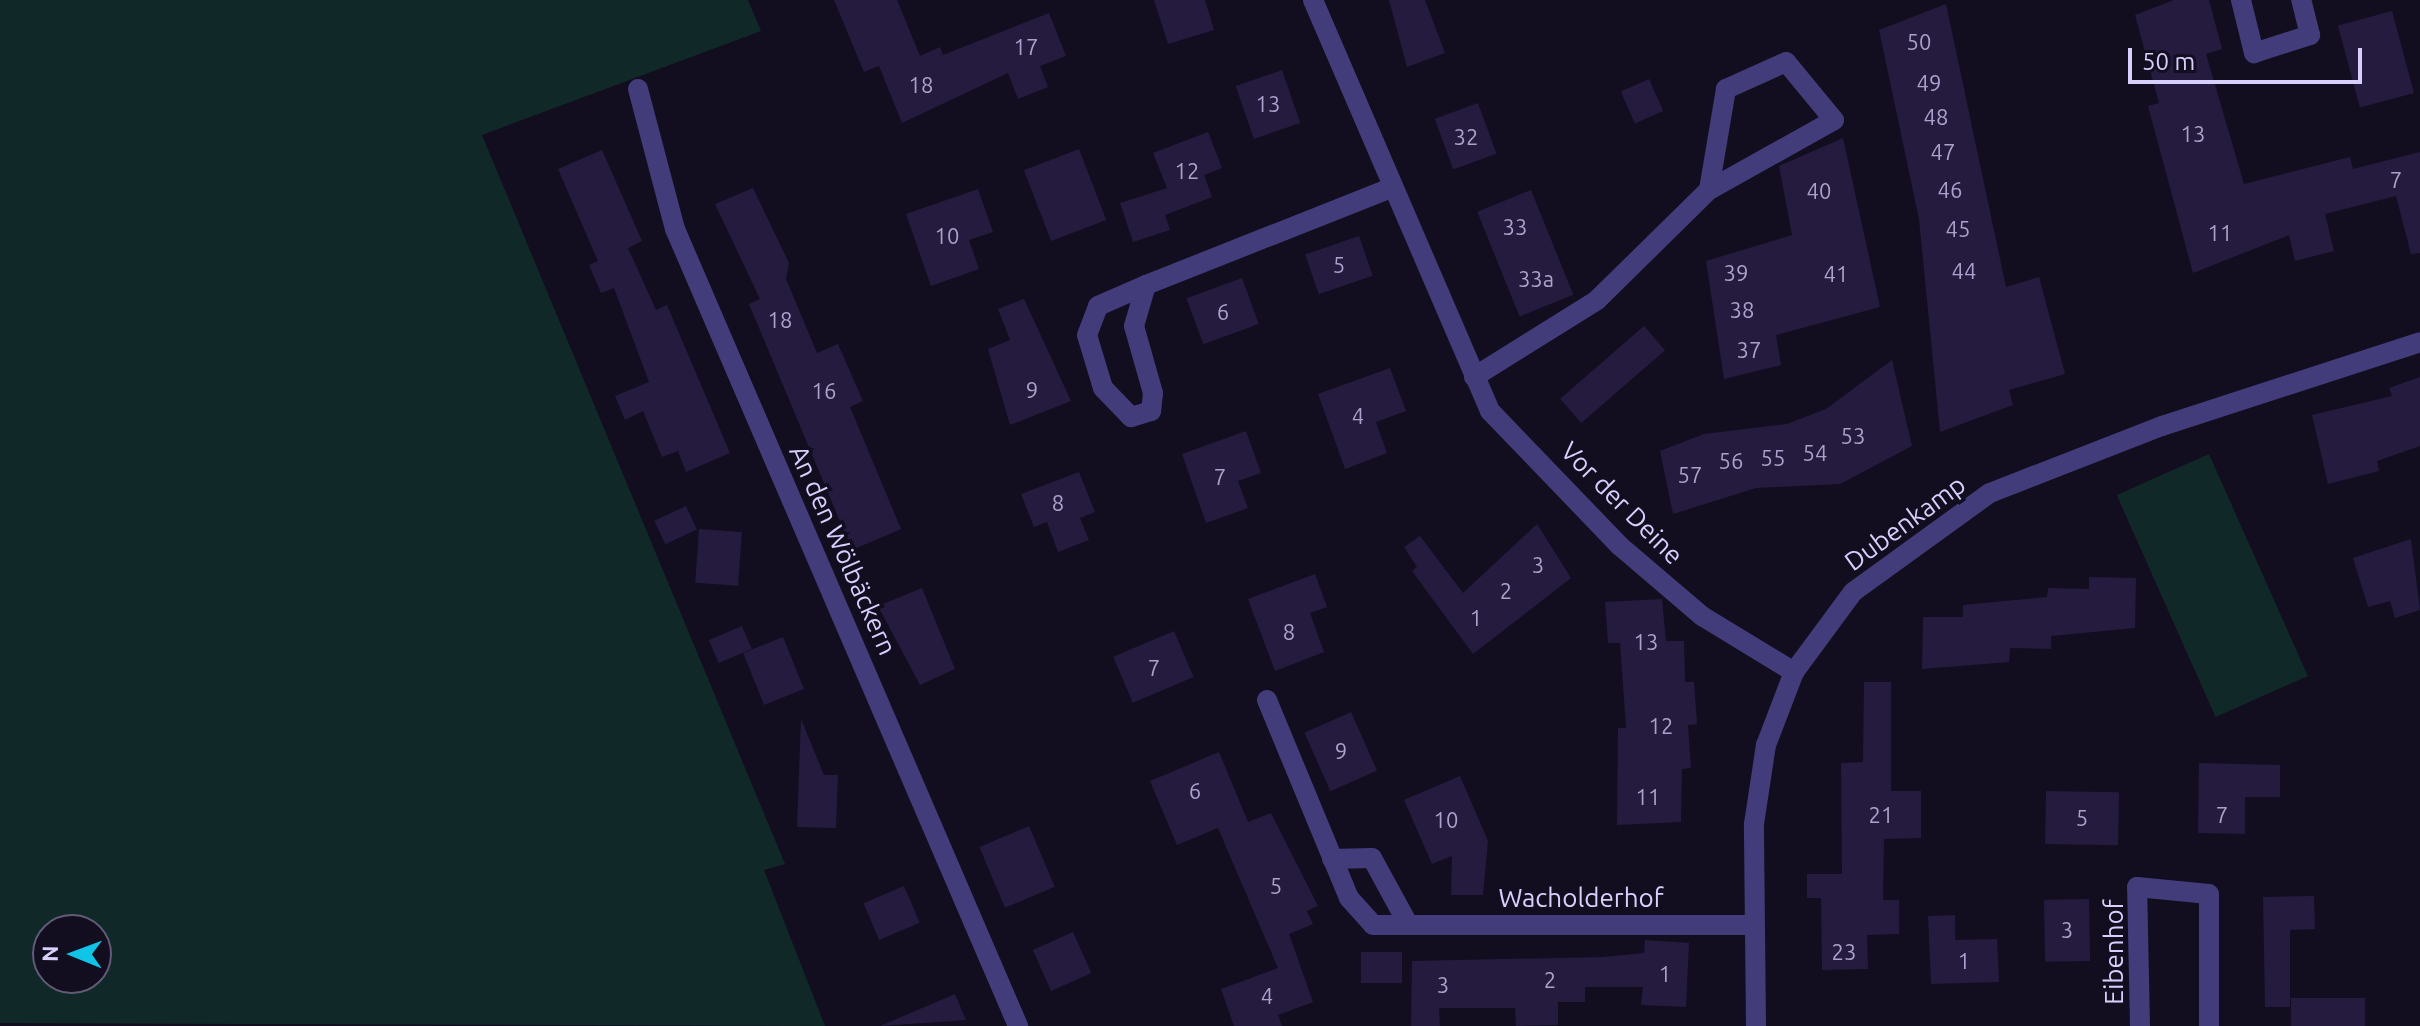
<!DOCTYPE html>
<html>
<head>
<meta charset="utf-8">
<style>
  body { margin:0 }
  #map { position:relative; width:2420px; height:1026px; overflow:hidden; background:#120e1f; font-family:Ubuntu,sans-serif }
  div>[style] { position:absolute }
  .green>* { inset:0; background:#112828; transform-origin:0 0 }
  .building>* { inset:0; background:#251b3e; transform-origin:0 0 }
  .street>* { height:20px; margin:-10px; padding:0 10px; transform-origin:10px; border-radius:10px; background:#423c7b }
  span { translate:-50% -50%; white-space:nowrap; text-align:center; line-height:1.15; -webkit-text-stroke:7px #120e1f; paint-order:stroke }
  .number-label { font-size:22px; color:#aaa2cc }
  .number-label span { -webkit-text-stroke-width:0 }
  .street-label { font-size:26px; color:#d7cffc }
  .north { position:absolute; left:32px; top:914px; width:80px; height:80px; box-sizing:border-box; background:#120e1f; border:2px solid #615b77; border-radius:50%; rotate:271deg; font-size:22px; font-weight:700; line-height:32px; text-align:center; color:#d7cffc }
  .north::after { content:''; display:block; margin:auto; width:28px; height:36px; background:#10c4e7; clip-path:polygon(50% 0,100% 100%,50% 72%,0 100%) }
  .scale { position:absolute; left:2128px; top:48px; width:234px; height:36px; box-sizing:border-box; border:4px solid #d7cffc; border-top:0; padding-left:10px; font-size:24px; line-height:28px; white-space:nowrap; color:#d7cffc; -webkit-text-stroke:6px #120e1f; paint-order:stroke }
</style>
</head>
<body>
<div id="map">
  <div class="green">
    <i style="clip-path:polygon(evenodd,0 0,748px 0,761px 31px,482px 135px,785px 864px,764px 870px,825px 1026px,0 1023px,0 0,48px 930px,96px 930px,96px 978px,48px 978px,48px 930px)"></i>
    <i style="left:2209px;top:454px;width:243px;height:101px;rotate:66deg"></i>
  </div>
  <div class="building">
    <i style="clip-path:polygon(834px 0,897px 0,920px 56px,940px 47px,943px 55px,1049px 13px,1066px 56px,1040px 66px,1048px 87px,1018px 99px,1008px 73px,902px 123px,879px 66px,864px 72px)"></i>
    <i style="clip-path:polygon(1154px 0,1205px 0,1214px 30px,1168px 44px)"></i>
    <i style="clip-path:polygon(1389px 0,1425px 0,1445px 53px,1407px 67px)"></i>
    <i style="clip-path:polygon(2174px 0,2209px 0,2222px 49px,2206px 54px,2244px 184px,2350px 157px,2353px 169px,2420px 152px,2420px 253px,2411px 254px,2396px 196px,2325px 214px,2334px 251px,2295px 261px,2289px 235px,2193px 273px,2148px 106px,2159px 103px,2135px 15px)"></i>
    <i style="clip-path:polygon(1946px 4px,2006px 287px,2039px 277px,2065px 374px,2009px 390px,2013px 405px,1940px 432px,1919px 219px,1879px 30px)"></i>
    <i style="left:2392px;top:11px;width:85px;height:56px;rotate:75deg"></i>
    <i style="left:1282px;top:70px;width:56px;height:49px;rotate:71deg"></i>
    <i style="left:1649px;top:79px;width:35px;height:31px;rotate:66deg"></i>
    <i style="left:1478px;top:103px;width:54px;height:46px;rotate:70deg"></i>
    <i style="clip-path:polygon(1208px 132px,1222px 168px,1204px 175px,1212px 197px,1165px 215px,1170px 230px,1133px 242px,1120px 203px,1167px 188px,1153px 153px)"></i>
    <i style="clip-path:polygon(1843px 138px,1880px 307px,1776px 335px,1781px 365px,1724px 379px,1706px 261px,1792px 235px,1779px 166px)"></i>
    <i style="left:1079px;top:149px;width:76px;height:59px;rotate:69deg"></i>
    <i style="clip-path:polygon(602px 150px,642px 241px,628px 248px,656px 310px,667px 305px,730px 453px,686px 472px,678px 451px,662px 457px,643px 411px,625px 420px,615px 396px,649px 382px,614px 288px,601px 293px,589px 265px,598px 261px,558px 169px)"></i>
    <i style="clip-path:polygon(753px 188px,789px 263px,786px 279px,817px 353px,838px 344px,863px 401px,850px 407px,901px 529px,852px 550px,749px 304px,760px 299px,715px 204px)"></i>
    <i style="clip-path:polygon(978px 189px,993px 232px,969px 240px,979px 269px,931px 286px,906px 214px)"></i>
    <i style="left:1531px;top:190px;width:113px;height:58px;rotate:68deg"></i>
    <i style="left:1359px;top:236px;width:42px;height:57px;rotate:71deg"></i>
    <i style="left:1242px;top:278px;width:49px;height:59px;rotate:70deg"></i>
    <i style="clip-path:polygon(1024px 299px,1071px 401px,1010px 425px,988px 349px,1010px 340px,998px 309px)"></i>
    <i style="left:1644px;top:326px;width:32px;height:111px;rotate:49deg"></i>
    <i style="clip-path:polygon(1892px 360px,1912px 446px,1840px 484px,1756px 488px,1673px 514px,1660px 451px,1704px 434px,1787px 424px,1826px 409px)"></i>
    <i style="clip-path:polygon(1390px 368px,1406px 411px,1376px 422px,1387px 453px,1345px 469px,1318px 394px)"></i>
    <i style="clip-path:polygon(2420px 377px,2420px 446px,2377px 461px,2379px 471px,2328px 484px,2312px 415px,2392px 396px,2389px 388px)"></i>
    <i style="clip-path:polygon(1246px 431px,1261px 473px,1238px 481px,1248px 508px,1206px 523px,1182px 454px)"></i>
    <i style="clip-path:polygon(1079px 472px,1095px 512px,1080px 518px,1089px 540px,1058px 552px,1047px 522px,1034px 527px,1021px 494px)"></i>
    <i style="left:686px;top:506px;width:26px;height:35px;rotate:65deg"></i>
    <i style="clip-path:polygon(1537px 524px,1571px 578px,1473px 654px,1412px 571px,1417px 567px,1404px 547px,1420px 536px,1463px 593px)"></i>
    <i style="left:699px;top:529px;width:43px;height:54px;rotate:4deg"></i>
    <i style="clip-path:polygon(2411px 539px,2420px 610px,2395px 618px,2390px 601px,2368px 607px,2353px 558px)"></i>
    <i style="clip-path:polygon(1315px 574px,1327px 607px,1310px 613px,1324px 652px,1275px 671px,1248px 599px)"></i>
    <i style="clip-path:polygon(2089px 577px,2136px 578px,2135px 628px,2051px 636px,2051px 649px,2010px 648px,2009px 662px,1922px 669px,1923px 617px,1963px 617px,1963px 605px,2047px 597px,2048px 588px,2089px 589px)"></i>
    <i style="clip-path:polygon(922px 588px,955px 669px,920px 685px,878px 606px)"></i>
    <i style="clip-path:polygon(1662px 599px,1666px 641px,1684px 641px,1685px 682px,1694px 682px,1697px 724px,1688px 725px,1691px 768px,1682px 769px,1681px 822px,1617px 825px,1618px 728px,1626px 728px,1620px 643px,1608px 643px,1605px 602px)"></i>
    <i style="left:742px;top:626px;width:25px;height:36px;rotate:67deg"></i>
    <i style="left:1174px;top:631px;width:50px;height:66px;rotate:67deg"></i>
    <i style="left:783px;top:637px;width:56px;height:43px;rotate:68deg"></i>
    <i style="clip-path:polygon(1864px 682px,1891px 682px,1891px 791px,1921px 791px,1921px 838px,1884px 839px,1883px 900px,1899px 900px,1899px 934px,1867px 935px,1868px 969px,1822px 970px,1821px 898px,1807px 898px,1807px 874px,1842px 874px,1841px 763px,1863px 762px)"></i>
    <i style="left:1351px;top:712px;width:64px;height:51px;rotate:66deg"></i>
    <i style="clip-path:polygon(801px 719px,824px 775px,838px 775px,836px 828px,797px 827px)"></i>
    <i style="clip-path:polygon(1219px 752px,1248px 822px,1271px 813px,1318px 906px,1307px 911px,1313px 924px,1289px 934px,1313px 1002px,1278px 1015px,1282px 1026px,1234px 1026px,1221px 989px,1278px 968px,1218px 828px,1177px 845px,1150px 781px)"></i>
    <i style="clip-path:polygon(2199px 763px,2280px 765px,2280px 797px,2245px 797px,2245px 834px,2198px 833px)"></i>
    <i style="clip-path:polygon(1460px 776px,1488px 841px,1483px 895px,1451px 895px,1452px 856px,1432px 864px,1404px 800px)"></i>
    <i style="left:2046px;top:791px;width:73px;height:53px;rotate:1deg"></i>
    <i style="left:1029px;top:826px;width:66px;height:54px;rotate:67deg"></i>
    <i style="left:904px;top:886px;width:40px;height:44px;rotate:67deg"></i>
    <i style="clip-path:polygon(2314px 896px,2315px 929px,2290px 930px,2290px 1007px,2265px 1007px,2263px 897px)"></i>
    <i style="left:2089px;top:899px;width:62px;height:45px;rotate:89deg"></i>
    <i style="clip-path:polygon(1955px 915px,1955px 940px,1997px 939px,1999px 982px,1931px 984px,1928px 916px)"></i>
    <i style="left:1073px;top:932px;width:45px;height:44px;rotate:66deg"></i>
    <i style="clip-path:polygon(1645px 940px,1689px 943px,1686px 1007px,1641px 1005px,1643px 987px,1585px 987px,1585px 1002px,1558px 1002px,1558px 1025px,1516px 1026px,1515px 1008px,1439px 1008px,1440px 1026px,1411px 1026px,1412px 961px,1603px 957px,1644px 953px)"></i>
    <i style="left:1402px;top:952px;width:31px;height:41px;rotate:90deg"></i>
    <i style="clip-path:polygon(955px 994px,966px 1020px,880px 1026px)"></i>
    <i style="left:2291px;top:998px;width:74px;height:28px"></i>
  </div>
  <div class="street">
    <i style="left:1313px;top:0;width:447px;rotate:66.7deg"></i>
    <i style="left:1490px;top:411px;width:187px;rotate:46.1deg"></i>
    <i style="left:1620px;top:546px;width:108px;rotate:40.5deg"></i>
    <i style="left:1702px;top:616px;width:108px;rotate:31.3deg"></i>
    <i style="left:2241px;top:0;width:55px;rotate:76.2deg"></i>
    <i style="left:2254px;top:53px;width:59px;rotate:-17.8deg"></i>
    <i style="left:2310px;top:35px;width:36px;rotate:-104deg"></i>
    <i style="left:638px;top:89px;width:145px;rotate:75.2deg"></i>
    <i style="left:675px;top:229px;width:868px;rotate:66.71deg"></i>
    <i style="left:1146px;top:285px;width:43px;rotate:106.3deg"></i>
    <i style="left:1134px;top:326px;width:70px;rotate:74.2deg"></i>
    <i style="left:1153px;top:393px;width:18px;rotate:96deg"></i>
    <i style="left:1151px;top:411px;width:21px;rotate:163deg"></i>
    <i style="left:1131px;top:417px;width:40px;rotate:-134deg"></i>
    <i style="left:1103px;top:388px;width:55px;rotate:-106.8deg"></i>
    <i style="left:1087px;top:335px;width:31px;rotate:-69deg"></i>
    <i style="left:1098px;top:306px;width:52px;rotate:-23.6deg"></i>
    <i style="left:1146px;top:285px;width:261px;rotate:-21.6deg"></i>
    <i style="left:1474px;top:377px;width:145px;rotate:-32deg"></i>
    <i style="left:1597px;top:300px;width:157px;rotate:-44.5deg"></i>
    <i style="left:1709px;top:190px;width:143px;rotate:-29.2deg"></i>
    <i style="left:1834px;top:120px;width:75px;rotate:-129.6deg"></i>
    <i style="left:1786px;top:62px;width:66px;rotate:155.8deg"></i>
    <i style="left:1726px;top:89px;width:102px;rotate:99.6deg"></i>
    <i style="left:1267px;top:700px;width:214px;rotate:67.5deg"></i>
    <i style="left:1349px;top:898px;width:36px;rotate:48deg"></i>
    <i style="left:1373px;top:925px;width:380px"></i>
    <i style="left:1332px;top:859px;width:40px;rotate:-1.4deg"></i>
    <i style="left:1372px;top:858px;width:75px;rotate:61.4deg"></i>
    <i style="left:1756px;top:1026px;width:202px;rotate:-90.6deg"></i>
    <i style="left:1754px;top:824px;width:80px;rotate:-81.4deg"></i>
    <i style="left:1766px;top:745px;width:78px;rotate:-69deg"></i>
    <i style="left:1794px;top:672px;width:99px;rotate:-53.6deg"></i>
    <i style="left:1853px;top:592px;width:169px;rotate:-35.9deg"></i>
    <i style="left:1990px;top:493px;width:185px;rotate:-21.3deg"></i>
    <i style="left:2162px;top:426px;width:271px;rotate:-18deg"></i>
    <i style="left:2140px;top:1026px;width:139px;rotate:-91.2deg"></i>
    <i style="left:2137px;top:887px;width:72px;rotate:5.6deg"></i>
    <i style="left:2209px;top:894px;width:132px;rotate:90deg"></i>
  </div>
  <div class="number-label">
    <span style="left:1919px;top:42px">50</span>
    <span style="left:1026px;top:47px">17</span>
    <span style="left:1929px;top:83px">49</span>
    <span style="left:921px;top:85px">18</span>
    <span style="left:1268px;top:104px">13</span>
    <span style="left:1936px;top:117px">48</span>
    <span style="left:2193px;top:134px">13</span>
    <span style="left:1466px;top:137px">32</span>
    <span style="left:1943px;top:152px">47</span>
    <span style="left:1187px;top:171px">12</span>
    <span style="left:2396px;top:180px">7</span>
    <span style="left:1950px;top:190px">46</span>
    <span style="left:1819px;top:191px">40</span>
    <span style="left:1515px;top:227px">33</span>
    <span style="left:1958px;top:229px">45</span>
    <span style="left:2220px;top:233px">11</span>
    <span style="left:947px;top:236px">10</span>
    <span style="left:1339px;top:265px">5</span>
    <span style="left:1964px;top:271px">44</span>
    <span style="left:1736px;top:273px">39</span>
    <span style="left:1836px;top:274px">41</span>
    <span style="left:1536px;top:279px">33a</span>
    <span style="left:1742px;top:310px">38</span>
    <span style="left:1223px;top:312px">6</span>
    <span style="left:780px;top:320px">18</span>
    <span style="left:1749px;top:350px">37</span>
    <span style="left:1032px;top:390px">9</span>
    <span style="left:824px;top:391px">16</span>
    <span style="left:1358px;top:416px">4</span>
    <span style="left:1853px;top:436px">53</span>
    <span style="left:1815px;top:453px">54</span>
    <span style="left:1773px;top:458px">55</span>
    <span style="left:1731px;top:461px">56</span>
    <span style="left:1690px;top:475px">57</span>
    <span style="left:1220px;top:477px">7</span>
    <span style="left:1058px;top:503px">8</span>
    <span style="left:1538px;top:565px">3</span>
    <span style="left:1506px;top:591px">2</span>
    <span style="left:1476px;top:618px">1</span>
    <span style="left:1289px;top:632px">8</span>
    <span style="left:1646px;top:642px">13</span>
    <span style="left:1154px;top:668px">7</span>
    <span style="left:1661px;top:726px">12</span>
    <span style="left:1341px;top:751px">9</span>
    <span style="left:1195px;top:791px">6</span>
    <span style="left:1648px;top:797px">11</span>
    <span style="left:1881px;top:815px">21</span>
    <span style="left:2222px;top:815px">7</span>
    <span style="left:2082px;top:818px">5</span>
    <span style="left:1446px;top:820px">10</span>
    <span style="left:1276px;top:886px">5</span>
    <span style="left:2067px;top:930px">3</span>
    <span style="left:1844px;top:952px">23</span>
    <span style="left:1964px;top:961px">1</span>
    <span style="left:1665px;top:974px">1</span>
    <span style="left:1550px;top:980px">2</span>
    <span style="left:1443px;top:985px">3</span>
    <span style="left:1267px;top:996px">4</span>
  </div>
  <div class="street-label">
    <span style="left:1622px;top:503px;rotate:45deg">Vor der Deine</span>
    <span style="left:1905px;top:523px;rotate:-36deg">Dubenkamp</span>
    <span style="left:843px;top:550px;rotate:66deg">An den Wölbäckern</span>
    <span style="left:1581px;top:898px">Wacholderhof</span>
    <span style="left:2114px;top:952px;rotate:-90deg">Eibenhof</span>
  </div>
  <div class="north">N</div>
  <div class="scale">50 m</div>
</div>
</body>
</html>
